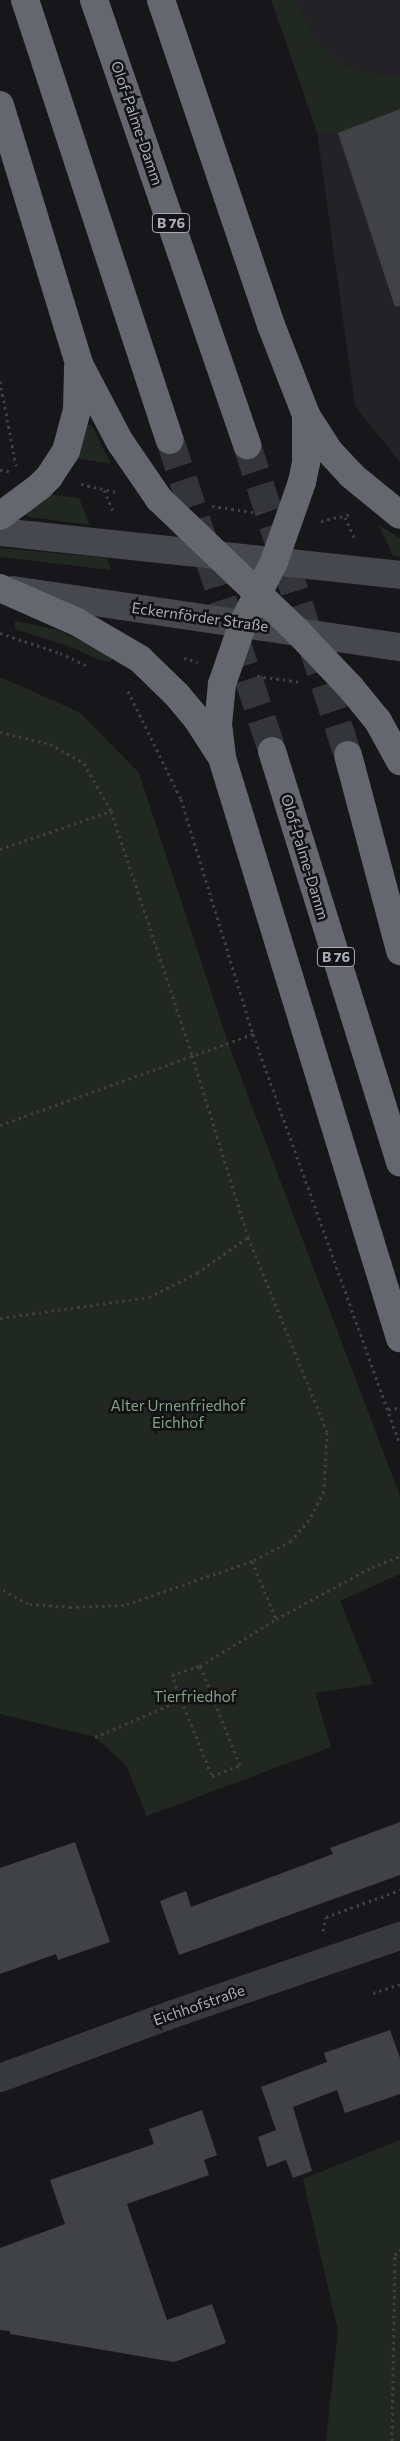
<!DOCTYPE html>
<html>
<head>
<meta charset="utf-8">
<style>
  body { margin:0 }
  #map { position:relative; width:400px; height:2441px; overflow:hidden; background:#171719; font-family:Commissioner,sans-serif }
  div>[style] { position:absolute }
  .built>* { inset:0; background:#232326 }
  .green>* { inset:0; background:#212822 }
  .building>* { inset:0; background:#414246 }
  .highway-tunnel>* { height:28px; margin-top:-14px; transform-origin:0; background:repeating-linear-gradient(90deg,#343539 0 28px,transparent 0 42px) }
  .path>* { height:3px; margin-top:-1.5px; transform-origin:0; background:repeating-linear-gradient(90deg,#3e4044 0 2.5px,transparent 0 6.5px) }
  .street>* { height:28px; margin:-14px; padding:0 14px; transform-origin:14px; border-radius:14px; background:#38393d }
  .secondary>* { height:28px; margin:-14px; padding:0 14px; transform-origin:14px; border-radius:14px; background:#46484d }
  .highway>* { height:28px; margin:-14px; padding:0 14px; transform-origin:14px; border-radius:14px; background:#65676e }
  span { translate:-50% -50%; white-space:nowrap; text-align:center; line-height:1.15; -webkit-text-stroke:5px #121214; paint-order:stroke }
  .shield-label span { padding:1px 4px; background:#121214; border:1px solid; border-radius:4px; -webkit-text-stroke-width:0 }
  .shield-label { font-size:14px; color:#aaaeb7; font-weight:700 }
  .street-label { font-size:15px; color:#aaaeb7 }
  .park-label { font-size:15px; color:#83a185 }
</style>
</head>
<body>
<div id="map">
  <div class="built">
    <i style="clip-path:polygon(271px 0,400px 0,400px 462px,355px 406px,317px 132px)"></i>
  </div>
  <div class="green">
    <i style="clip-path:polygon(273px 0,296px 0,316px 42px,346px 67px,388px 77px,400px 74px,400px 109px,338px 133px,317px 132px)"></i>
    <i style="clip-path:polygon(87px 424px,93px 427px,111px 464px,74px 458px)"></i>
    <i style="clip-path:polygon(48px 494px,79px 498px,90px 525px,30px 517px,24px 514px)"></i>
    <i style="clip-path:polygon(379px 525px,400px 538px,400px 557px,393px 556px)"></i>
    <i style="clip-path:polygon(0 548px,107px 558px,111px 570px,0 557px)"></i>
    <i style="clip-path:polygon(15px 621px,57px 630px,115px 656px,110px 662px,100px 660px,68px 646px,15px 629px)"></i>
    <i style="clip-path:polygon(0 677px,79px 712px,139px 773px,228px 1043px,400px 1496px,400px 1574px,340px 1601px,373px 1684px,315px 1693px,331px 1747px,147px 1816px,126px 1765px,95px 1737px,0 1714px)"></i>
    <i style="clip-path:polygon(400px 2140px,400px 2441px,326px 2441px,338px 2331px,303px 2179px)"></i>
  </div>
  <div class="building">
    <i style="clip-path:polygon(400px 109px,400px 306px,395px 307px,338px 133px)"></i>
    <i style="clip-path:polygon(400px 1822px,400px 1875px,179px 1955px,160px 1901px,186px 1891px,191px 1907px,333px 1854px,330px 1848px)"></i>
    <i style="clip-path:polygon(75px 1842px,110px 1942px,58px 1960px,56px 1954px,0 1974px,0 1868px)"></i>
    <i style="clip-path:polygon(390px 2030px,400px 2058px,400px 2094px,345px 2113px,337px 2090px,293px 2107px,312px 2171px,293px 2178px,286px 2160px,267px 2167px,258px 2137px,276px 2130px,261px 2087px,327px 2062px,324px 2053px)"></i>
    <i style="clip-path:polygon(202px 2110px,217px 2155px,204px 2160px,209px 2175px,127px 2204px,167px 2320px,212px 2304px,226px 2343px,174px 2362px,10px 2334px,10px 2331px,0 2330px,0 2248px,65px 2224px,50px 2180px,154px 2144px,149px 2129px)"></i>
  </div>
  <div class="highway-tunnel">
    <i style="left:170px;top:440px;width:327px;rotate:71.8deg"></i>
    <i style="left:247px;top:445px;width:326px;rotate:72deg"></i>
  </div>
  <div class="path">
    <i style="left:0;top:381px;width:86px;rotate:79.3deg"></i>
    <i style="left:0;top:470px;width:9px;rotate:6deg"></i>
    <i style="left:81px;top:484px;width:37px;rotate:13deg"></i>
    <i style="left:104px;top:490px;width:26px;rotate:67deg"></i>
    <i style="left:212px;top:506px;width:49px;rotate:8.3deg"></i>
    <i style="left:345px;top:517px;width:24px;rotate:66deg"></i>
    <i style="left:321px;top:521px;width:31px;rotate:-13deg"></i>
    <i style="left:0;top:633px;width:63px;rotate:18.4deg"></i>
    <i style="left:60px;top:653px;width:29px;rotate:25deg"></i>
    <i style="left:184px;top:658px;width:14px;rotate:17deg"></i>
    <i style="left:257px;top:676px;width:45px;rotate:7.6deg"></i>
    <i style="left:128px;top:691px;width:120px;rotate:63.9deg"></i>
    <i style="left:181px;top:799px;width:246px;rotate:73deg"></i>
    <i style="left:253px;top:1034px;width:436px;rotate:70.3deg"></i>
    <i style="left:0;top:732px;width:51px;rotate:13.5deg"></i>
    <i style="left:50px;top:744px;width:39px;rotate:29deg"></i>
    <i style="left:84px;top:763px;width:55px;rotate:60.6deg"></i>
    <i style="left:111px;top:811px;width:257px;rotate:71.6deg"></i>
    <i style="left:192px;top:1055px;width:190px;rotate:72.9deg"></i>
    <i style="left:248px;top:1237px;width:210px;rotate:67.9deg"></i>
    <i style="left:327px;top:1432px;width:59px;rotate:92.9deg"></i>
    <i style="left:324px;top:1491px;width:33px;rotate:117deg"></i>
    <i style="left:309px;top:1520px;width:28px;rotate:131deg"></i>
    <i style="left:291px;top:1541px;width:44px;rotate:152.9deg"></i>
    <i style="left:252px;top:1561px;width:135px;rotate:161deg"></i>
    <i style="left:124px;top:1605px;width:53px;rotate:177.8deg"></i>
    <i style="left:71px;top:1607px;width:43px;rotate:-176deg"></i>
    <i style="left:28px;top:1604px;width:32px;rotate:-150deg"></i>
    <i style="left:0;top:849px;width:117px;rotate:-18.9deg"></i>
    <i style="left:0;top:1125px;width:269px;rotate:-19.8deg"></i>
    <i style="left:0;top:1318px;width:150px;rotate:-8deg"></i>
    <i style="left:149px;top:1297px;width:54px;rotate:-26.6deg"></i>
    <i style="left:197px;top:1273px;width:62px;rotate:-35.2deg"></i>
    <i style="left:388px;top:1409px;width:12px;rotate:-5deg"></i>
    <i style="left:252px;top:1561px;width:63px;rotate:67.5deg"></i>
    <i style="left:181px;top:1700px;width:82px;rotate:67.8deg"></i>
    <i style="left:212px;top:1776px;width:30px;rotate:-21deg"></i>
    <i style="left:240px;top:1765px;width:107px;rotate:-112deg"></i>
    <i style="left:95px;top:1737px;width:94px;rotate:-23.3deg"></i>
    <i style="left:181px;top:1700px;width:27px;rotate:-110deg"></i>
    <i style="left:172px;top:1675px;width:29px;rotate:-18deg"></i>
    <i style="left:200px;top:1666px;width:89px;rotate:-31.7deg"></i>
    <i style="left:276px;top:1619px;width:109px;rotate:-28.4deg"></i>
    <i style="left:372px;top:1567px;width:30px;rotate:-21deg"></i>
    <i style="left:323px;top:1931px;width:14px;rotate:-78deg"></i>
    <i style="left:326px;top:1917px;width:79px;rotate:-20deg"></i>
    <i style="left:373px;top:1993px;width:28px;rotate:-18deg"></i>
    <i style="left:392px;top:2441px;width:186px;rotate:-89.1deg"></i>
    <i style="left:395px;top:2255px;width:8px;rotate:-50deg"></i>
  </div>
  <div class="street">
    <i style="left:0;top:2078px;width:184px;rotate:-20.3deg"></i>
    <i style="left:173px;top:2014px;width:240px;rotate:-19deg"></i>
  </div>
  <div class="secondary">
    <i style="left:0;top:532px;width:402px;rotate:6.1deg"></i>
    <i style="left:13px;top:590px;width:391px;rotate:8.4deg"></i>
  </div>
  <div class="highway">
    <i style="left:25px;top:0;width:463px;rotate:71.8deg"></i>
    <i style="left:94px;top:0;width:471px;rotate:71deg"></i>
    <i style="left:161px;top:0;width:343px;rotate:71.3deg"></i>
    <i style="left:271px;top:325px;width:97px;rotate:68.7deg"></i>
    <i style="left:306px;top:415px;width:43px;rotate:57.4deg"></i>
    <i style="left:329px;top:451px;width:33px;rotate:47deg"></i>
    <i style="left:351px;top:475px;width:63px;rotate:39.2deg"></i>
    <i style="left:0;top:105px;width:271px;rotate:73deg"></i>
    <i style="left:79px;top:364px;width:88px;rotate:62.3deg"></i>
    <i style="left:120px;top:442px;width:69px;rotate:55.6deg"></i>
    <i style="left:159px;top:499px;width:192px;rotate:43.7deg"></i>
    <i style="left:298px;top:632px;width:77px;rotate:46.6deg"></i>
    <i style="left:351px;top:688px;width:43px;rotate:50.7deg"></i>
    <i style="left:378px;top:721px;width:46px;rotate:61.2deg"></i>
    <i style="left:306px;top:415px;width:48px;rotate:90deg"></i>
    <i style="left:306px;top:463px;width:19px;rotate:102deg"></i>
    <i style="left:302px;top:482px;width:85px;rotate:109.3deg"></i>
    <i style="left:274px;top:562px;width:68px;rotate:116.9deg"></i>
    <i style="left:243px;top:623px;width:65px;rotate:109deg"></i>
    <i style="left:222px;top:684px;width:40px;rotate:95.7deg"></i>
    <i style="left:218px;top:724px;width:34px;rotate:83deg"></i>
    <i style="left:222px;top:758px;width:607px;rotate:72.94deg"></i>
    <i style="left:0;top:516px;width:49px;rotate:-36.6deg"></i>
    <i style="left:39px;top:487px;width:14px;rotate:-45deg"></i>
    <i style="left:49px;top:477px;width:31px;rotate:-57deg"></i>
    <i style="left:66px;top:451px;width:42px;rotate:-75deg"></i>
    <i style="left:77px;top:410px;width:42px;rotate:-88.6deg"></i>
    <i style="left:0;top:588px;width:84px;rotate:23.8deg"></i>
    <i style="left:77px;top:622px;width:73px;rotate:30.4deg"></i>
    <i style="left:140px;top:659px;width:52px;rotate:44.2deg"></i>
    <i style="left:177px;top:695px;width:31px;rotate:50deg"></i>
    <i style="left:197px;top:719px;width:40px;rotate:57.1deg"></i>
    <i style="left:272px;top:751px;width:431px;rotate:72.7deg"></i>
    <i style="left:348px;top:755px;width:203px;rotate:75.1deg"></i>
  </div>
  <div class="shield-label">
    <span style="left:171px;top:223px">B 76</span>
    <span style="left:336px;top:957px">B 76</span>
  </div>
  <div class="street-label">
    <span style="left:137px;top:123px;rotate:71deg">Olof-Palme-Damm</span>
    <span style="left:200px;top:617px;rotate:8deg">Eckernförder Straße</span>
    <span style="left:305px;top:857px;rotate:73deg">Olof-Palme-Damm</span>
    <span style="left:199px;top:2005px;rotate:-19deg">Eichhofstraße</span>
  </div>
  <div class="park-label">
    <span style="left:178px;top:1414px">Alter Urnenfriedhof<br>Eichhof</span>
    <span style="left:195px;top:1697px">Tierfriedhof</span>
  </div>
</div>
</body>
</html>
